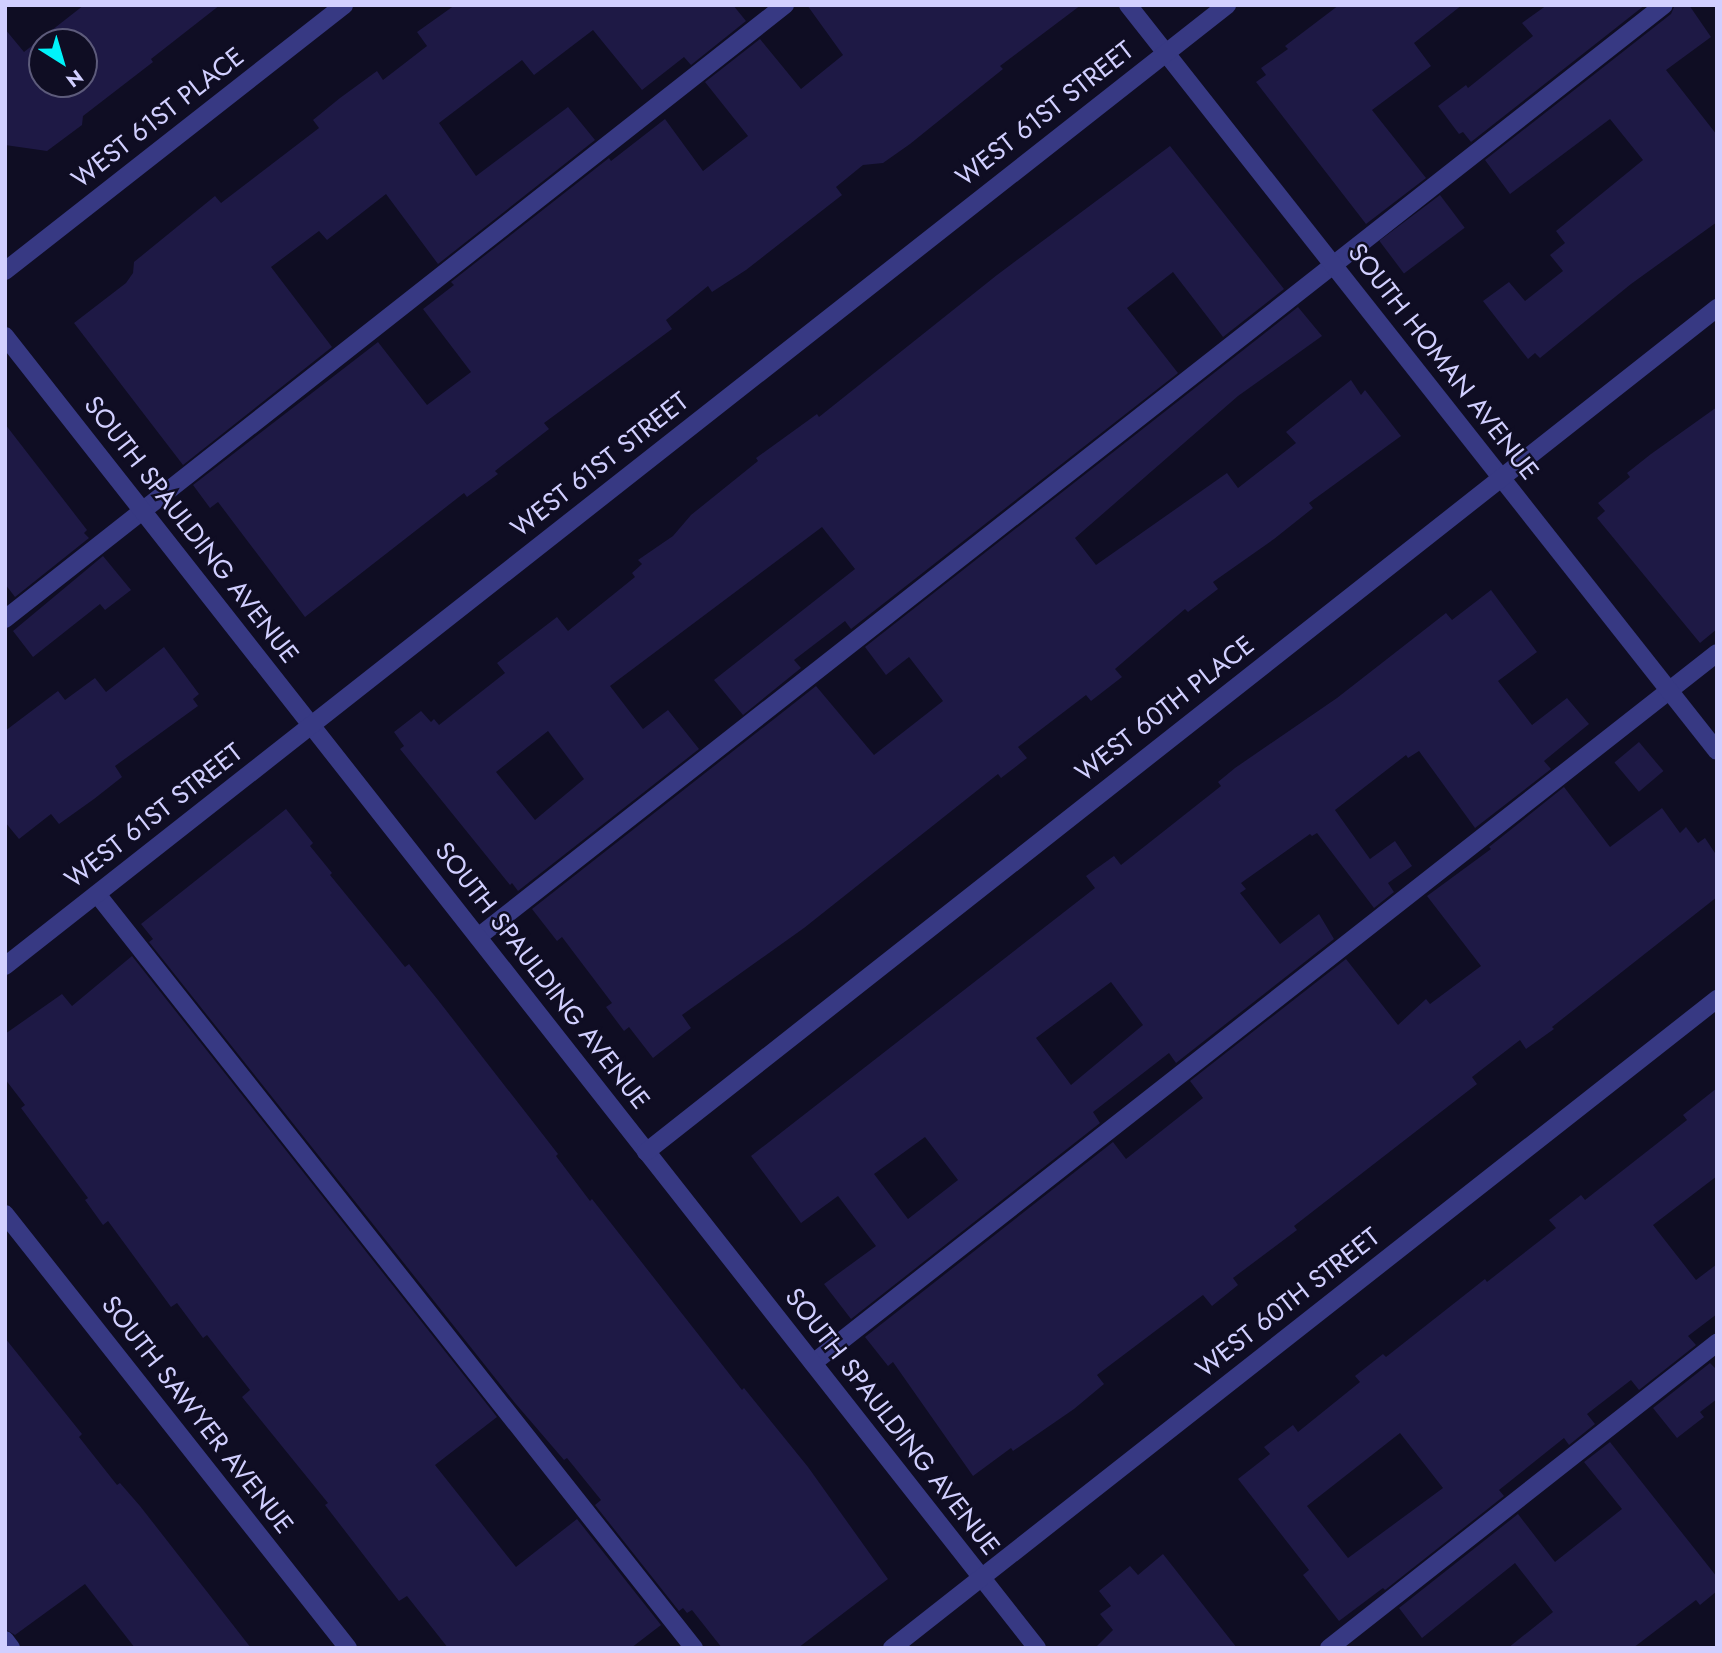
<!DOCTYPE html>
<html>
<head>
<meta charset="utf-8">
<style>
  body { margin:0 }
  #map { position:relative; width:1722px; height:1653px; overflow:hidden; background:#0f0d23; font-family:Jost,sans-serif }
  div>[style] { position:absolute }
  .building>* { inset:0; background:#1e1945; transform-origin:0 0 }
  .lane>* { height:18px; margin:-9px; padding:0 9px; transform-origin:9px; border-radius:9px; background:#373983 }
  .street>* { height:18px; margin:-9px; padding:0 9px; transform-origin:9px; border-radius:9px; background:#373983 }
  span { translate:-50% -50%; white-space:nowrap; text-align:center; line-height:1.15; -webkit-text-stroke:5px #0f0d23; paint-order:stroke }
  .street-label { font-size:26px; color:#d1cfff }
  .frame { position:absolute; inset:0; border:7px solid #d1cfff; pointer-events:none }
  .north { position:absolute; left:28px; top:28px; width:70px; height:70px; box-sizing:border-box; background:#0f0d23; border:2px solid #5d5b7b; border-radius:50%; rotate:143deg; font-size:19px; font-weight:700; line-height:28px; text-align:center; color:#d1cfff }
  .north::after { content:''; display:block; margin:auto; width:24px; height:32px; background:#00f3fa; clip-path:polygon(50% 0,100% 100%,50% 72%,0 100%) }
</style>
</head>
<body>
<div id="map">
  <div class="building">
    <i style="clip-path:polygon(evenodd,84px 5px,220px 5px,151px 59px,153px 62px,83px 116px,82px 125px,47px 151px,5px 145px,5px 29px,24px 52px,84px 5px,42px 42px,84px 42px,84px 84px,42px 84px,42px 42px)"></i>
    <i style="clip-path:polygon(455px 5px,733px 5px,746px 21px,691px 65px,684px 57px,642px 90px,593px 30px,534px 75px,522px 60px,439px 123px,476px 176px,568px 107px,595px 140px,438px 264px,386px 194px,327px 240px,319px 231px,271px 267px,332px 347px,183px 465px,74px 323px,126px 283px,133px 273px,134px 262px,215px 196px,221px 203px,319px 128px,313px 120px,340px 98px,377px 71px,383px 80px,427px 46px,417px 32px)"></i>
    <i style="clip-path:polygon(807px 5px,1081px 5px,1000px 66px,1003px 69px,910px 144px,883px 163px,863px 165px,836px 187px,842px 195px,746px 270px,712px 292px,708px 286px,666px 320px,672px 329px,544px 423px,549px 429px,495px 471px,498px 474px,467px 497px,464px 493px,305px 617px,218px 502px,210px 508px,193px 485px,378px 342px,427px 405px,471px 372px,423px 309px,454px 285px,451px 282px,609px 158px,611px 161px,665px 119px,703px 171px,748px 136px,705px 82px,760px 39px,801px 89px,843px 55px)"></i>
    <i style="clip-path:polygon(1339px 5px,1462px 5px,1414px 43px,1431px 66px,1372px 110px,1426px 178px,1366px 224px,1256px 82px,1266px 75px,1261px 68px,1288px 49px,1285px 46px)"></i>
    <i style="clip-path:polygon(1547px 5px,1645px 5px,1471px 142px,1463px 132px,1459px 134px,1438px 106px,1466px 85px,1468px 88px,1533px 36px,1522px 23px)"></i>
    <i style="clip-path:polygon(1675px 5px,1689px 5px,1711px 37px,1666px 70px,1717px 135px,1717px 222px,1631px 284px,1540px 358px,1535px 353px,1528px 359px,1483px 301px,1509px 282px,1525px 301px,1563px 271px,1550px 255px,1565px 243px,1556px 231px,1643px 160px,1610px 119px,1510px 194px,1485px 160px,1671px 14px)"></i>
    <i style="clip-path:polygon(evenodd,1170px 146px,1284px 289px,1223px 337px,1173px 272px,1127px 308px,1178px 373px,851px 629px,845px 621px,794px 660px,801px 668px,743px 715px,714px 680px,855px 569px,822px 527px,610px 686px,643px 729px,668px 710px,699px 749px,518px 891px,512px 883px,510px 885px,400px 749px,404px 746px,394px 732px,421px 711px,431px 722px,434px 719px,439px 725px,505px 673px,497px 663px,557px 617px,568px 631px,635px 577px,632px 573px,642px 564px,638px 560px,673px 536px,691px 515px,758px 461px,756px 458px,817px 414px,819px 417px,997px 275px,1170px 146px,548px 731px,584px 779px,535px 820px,496px 772px,548px 731px)"></i>
    <i style="left:1440px;top:195px;width:41px;height:76px;rotate:53deg"></i>
    <i style="clip-path:polygon(1298px 307px,1322px 336px,1238px 396px,1075px 538px,1096px 565px,1227px 473px,1238px 488px,1296px 443px,1286px 432px,1351px 380px,1361px 395px,1365px 390px,1401px 436px,1309px 503px,1313px 508px,1274px 539px,1213px 582px,1218px 589px,1188px 612px,1185px 609px,1115px 669px,1122px 677px,1091px 701px,1086px 695px,1018px 747px,1027px 758px,1001px 778px,998px 774px,804px 928px,682px 1015px,691px 1028px,653px 1058px,629px 1027px,624px 1031px,606px 1007px,612px 1003px,562px 937px,557px 941px,532px 909px,816px 686px,874px 755px,943px 701px,909px 657px,886px 675px,865px 647px)"></i>
    <i style="clip-path:polygon(1717px 407px,1717px 629px,1700px 643px,1597px 518px,1605px 511px,1598px 503px,1630px 477px,1627px 473px,1651px 454px)"></i>
    <i style="clip-path:polygon(5px 424px,87px 530px,84px 533px,89px 538px,15px 597px,5px 584px)"></i>
    <i style="clip-path:polygon(103px 556px,131px 590px,105px 610px,100px 604px,33px 657px,13px 631px)"></i>
    <i style="clip-path:polygon(evenodd,1491px 590px,1537px 652px,1498px 681px,1532px 725px,1567px 698px,1589px 724px,1544px 761px,1551px 769px,1475px 828px,1419px 751px,1408px 758px,1406px 755px,1335px 810px,1370px 859px,1395px 841px,1412px 866px,1388px 883px,1394px 892px,1374px 908px,1317px 833px,1312px 836px,1310px 834px,1241px 883px,1246px 889px,1240px 893px,1280px 944px,1319px 914px,1334px 939px,1176px 1063px,1169px 1053px,1093px 1112px,1100px 1123px,851px 1319px,824px 1284px,876px 1246px,838px 1196px,801px 1223px,751px 1156px,1095px 888px,1086px 876px,1114px 856px,1121px 865px,1221px 786px,1218px 782px,1235px 768px,1337px 698px,1446px 613px,1452px 620px,1491px 590px,1111px 982px,1143px 1025px,1071px 1085px,1036px 1038px,1111px 982px,1491px 590px,925px 1137px,958px 1180px,908px 1219px,874px 1174px,925px 1137px)"></i>
    <i style="clip-path:polygon(164px 647px,199px 694px,193px 699px,198px 706px,115px 766px,122px 777px,94px 799px,59px 824px,51px 814px,19px 839px,5px 822px,5px 731px,58px 691px,65px 700px,95px 678px,106px 692px)"></i>
    <i style="left:1639px;top:742px;width:38px;height:32px;rotate:50deg"></i>
    <i style="clip-path:polygon(1564px 787px,1610px 847px,1662px 808px,1680px 833px,1686px 827px,1698px 843px,1705px 838px,1717px 856px,1717px 897px,1552px 1027px,1554px 1029px,1526px 1049px,1520px 1040px,1472px 1077px,1477px 1084px,1294px 1226px,1297px 1230px,1233px 1278px,1238px 1285px,1212px 1306px,1203px 1295px,1097px 1375px,1104px 1384px,1074px 1409px,1013px 1451px,1011px 1448px,973px 1476px,893px 1362px,888px 1366px,865px 1337px,1113px 1142px,1126px 1159px,1203px 1098px,1190px 1081px,1346px 959px,1398px 1025px,1426px 999px,1430px 1004px,1481px 966px,1427px 896px,1491px 849px,1489px 847px)"></i>
    <i style="clip-path:polygon(286px 809px,313px 843px,310px 846px,332px 873px,330px 875px,405px 967px,409px 964px,438px 1000px,558px 1154px,556px 1156px,590px 1201px,592px 1199px,742px 1390px,744px 1388px,808px 1467px,888px 1579px,798px 1648px,722px 1648px,692px 1610px,687px 1613px,683px 1608px,679px 1611px,595px 1505px,601px 1500px,567px 1458px,564px 1460px,515px 1403px,149px 942px,153px 939px,141px 924px)"></i>
    <i style="clip-path:polygon(132px 956px,497px 1417px,435px 1465px,516px 1567px,577px 1519px,661px 1625px,631px 1648px,448px 1648px,407px 1596px,399px 1601px,325px 1505px,328px 1503px,242px 1397px,250px 1390px,207px 1335px,203px 1338px,177px 1303px,171px 1307px,108px 1221px,103px 1225px,85px 1200px,88px 1198px,21px 1108px,25px 1105px,5px 1079px,5px 1034px,62px 994px,72px 1006px)"></i>
    <i style="clip-path:polygon(evenodd,1717px 1088px,1717px 1176px,1653px 1225px,1696px 1280px,1717px 1264px,1717px 1314px,1688px 1336px,1696px 1345px,1639px 1390px,1631px 1380px,1587px 1414px,1595px 1424px,1569px 1445px,1564px 1438px,1499px 1490px,1504px 1496px,1385px 1590px,1383px 1588px,1339px 1621px,1303px 1575px,1309px 1570px,1238px 1479px,1270px 1454px,1264px 1447px,1293px 1425px,1298px 1432px,1360px 1382px,1355px 1376px,1383px 1354px,1386px 1357px,1485px 1279px,1487px 1282px,1556px 1228px,1549px 1220px,1581px 1195px,1585px 1200px,1687px 1120px,1683px 1115px,1717px 1088px,1400px 1433px,1443px 1488px,1348px 1558px,1307px 1506px,1400px 1433px)"></i>
    <i style="clip-path:polygon(5px 1338px,82px 1434px,79px 1437px,117px 1485px,120px 1483px,140px 1506px,251px 1648px,135px 1648px,85px 1584px,15px 1635px,5px 1629px)"></i>
    <i style="clip-path:polygon(1710px 1363px,1717px 1370px,1717px 1399px,1700px 1412px,1704px 1417px,1677px 1438px,1653px 1408px)"></i>
    <i style="clip-path:polygon(1610px 1442px,1717px 1577px,1717px 1591px,1700px 1605px,1696px 1600px,1633px 1648px,1508px 1648px,1553px 1612px,1515px 1563px,1422px 1638px,1399px 1608px,1518px 1514px,1555px 1562px,1622px 1509px,1584px 1462px)"></i>
    <i style="clip-path:polygon(1163px 1554px,1237px 1648px,1095px 1648px,1113px 1630px,1100px 1614px,1111px 1606px,1099px 1591px,1130px 1566px,1138px 1575px)"></i>
  </div>
  <div class="lane">
    <i style="left:5px;top:619px;width:993px;rotate:-38.21deg"></i>
    <i style="left:97px;top:894px;width:962px;rotate:51.63deg"></i>
    <i style="left:478px;top:937px;width:1508px;rotate:-38.16deg"></i>
    <i style="left:813px;top:1363px;width:1149px;rotate:-38.15deg"></i>
    <i style="left:5px;top:1640px;width:10px;rotate:53deg"></i>
    <i style="left:1329px;top:1648px;width:494px;rotate:-38.2deg"></i>
  </div>
  <div class="street">
    <i style="left:1128px;top:5px;width:950px;rotate:51.71deg"></i>
    <i style="left:5px;top:271px;width:431px;rotate:-38.1deg"></i>
    <i style="left:5px;top:336px;width:1669px;rotate:51.81deg"></i>
    <i style="left:5px;top:966px;width:1555px;rotate:-38.18deg"></i>
    <i style="left:646px;top:1152px;width:1364px;rotate:-38.24deg"></i>
    <i style="left:5px;top:1214px;width:553px;rotate:51.68deg"></i>
    <i style="left:892px;top:1648px;width:1050px;rotate:-38.19deg"></i>
  </div>
  <div class="street-label">
    <span style="left:1045px;top:114px;rotate:-38deg">WEST 61ST STREET</span>
    <span style="left:158px;top:118px;rotate:-38deg">WEST 61ST PLACE</span>
    <span style="left:1443px;top:362px;rotate:52deg">SOUTH HOMAN AVENUE</span>
    <span style="left:600px;top:465px;rotate:-38deg">WEST 61ST STREET</span>
    <span style="left:191px;top:530px;rotate:52deg">SOUTH SPAULDING AVENUE</span>
    <span style="left:1165px;top:709px;rotate:-38deg">WEST 60TH PLACE</span>
    <span style="left:154px;top:816px;rotate:-38deg">WEST 61ST STREET</span>
    <span style="left:542px;top:976px;rotate:52deg">SOUTH SPAULDING AVENUE</span>
    <span style="left:1288px;top:1303px;rotate:-38deg">WEST 60TH STREET</span>
    <span style="left:197px;top:1415px;rotate:52deg">SOUTH SAWYER AVENUE</span>
    <span style="left:892px;top:1422px;rotate:52deg">SOUTH SPAULDING AVENUE</span>
  </div>
  <div class="frame"></div>
  <div class="north">N</div>
</div>
</body>
</html>
